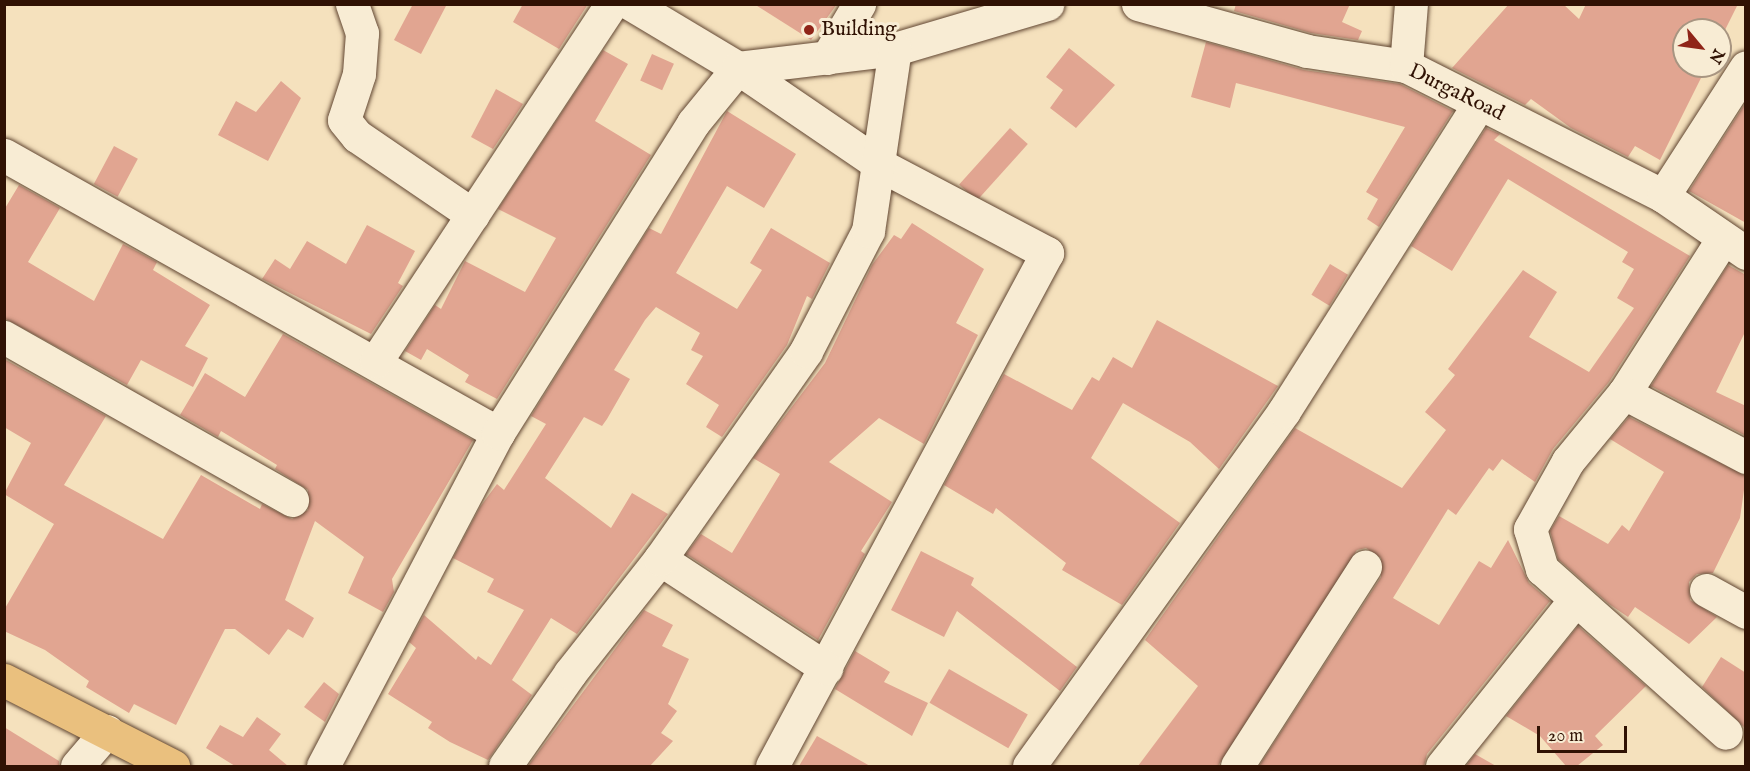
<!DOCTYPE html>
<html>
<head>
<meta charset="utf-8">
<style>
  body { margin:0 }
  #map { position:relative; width:1750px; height:771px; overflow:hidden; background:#f5e1bd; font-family:"IM FELL English",serif }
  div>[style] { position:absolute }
  .building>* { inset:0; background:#e1a591; transform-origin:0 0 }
  .roads { filter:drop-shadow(0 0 2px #614632) drop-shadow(0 0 2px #614632) }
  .minor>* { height:33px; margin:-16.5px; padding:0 16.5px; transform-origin:16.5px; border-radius:16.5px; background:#f8ecd4 }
  .major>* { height:33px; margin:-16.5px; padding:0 16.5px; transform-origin:16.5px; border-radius:16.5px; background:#eac07e }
  .dots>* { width:16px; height:16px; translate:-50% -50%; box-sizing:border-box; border:3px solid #f8ecd4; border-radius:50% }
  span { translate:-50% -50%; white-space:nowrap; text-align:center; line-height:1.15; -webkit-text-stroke:6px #f8ecd4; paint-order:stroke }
  .poi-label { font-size:21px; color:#301204 }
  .left { translate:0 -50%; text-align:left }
  .street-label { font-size:21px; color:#301204 }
  .frame { position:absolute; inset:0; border:6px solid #301204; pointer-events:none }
  .north { position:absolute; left:1672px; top:18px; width:60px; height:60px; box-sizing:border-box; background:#f8ecd4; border:2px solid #a89581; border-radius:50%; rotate:119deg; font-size:16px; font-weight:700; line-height:24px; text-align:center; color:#301204 }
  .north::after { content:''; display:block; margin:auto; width:21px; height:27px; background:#8f2418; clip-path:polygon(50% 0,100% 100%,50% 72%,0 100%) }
  .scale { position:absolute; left:1537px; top:726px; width:90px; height:27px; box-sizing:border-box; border:3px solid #301204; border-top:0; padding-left:8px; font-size:18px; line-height:21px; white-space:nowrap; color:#301204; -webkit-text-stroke:4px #f8ecd4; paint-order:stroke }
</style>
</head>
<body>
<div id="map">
  <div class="building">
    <i style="clip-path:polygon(413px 4px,447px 4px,421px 54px,394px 40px)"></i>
    <i style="clip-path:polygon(523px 4px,588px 4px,559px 49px,513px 22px)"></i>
    <i style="clip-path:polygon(754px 4px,837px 4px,811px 40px)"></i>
    <i style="clip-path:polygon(1236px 4px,1350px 4px,1342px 22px,1362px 31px,1358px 40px,1311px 33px,1234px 11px)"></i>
    <i style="clip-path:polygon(1509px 4px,1563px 4px,1579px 19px,1586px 4px,1738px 4px,1720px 40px,1720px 30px,1684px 30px,1684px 66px,1707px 66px,1660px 160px,1635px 146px,1628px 157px,1571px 128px,1531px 99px,1525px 105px,1452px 68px)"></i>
    <i style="clip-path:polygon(1206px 42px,1304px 70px,1400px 84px,1453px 111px,1379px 227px,1367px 219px,1378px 199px,1366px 192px,1405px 127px,1236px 83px,1230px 108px,1191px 97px)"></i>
    <i style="clip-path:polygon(1069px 48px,1115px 85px,1076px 128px,1050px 108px,1063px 90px,1046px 77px)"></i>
    <i style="clip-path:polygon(603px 50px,628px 64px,595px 121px,651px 155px,497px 399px,465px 382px,469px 375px,427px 349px,421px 360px,405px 351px,435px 305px,441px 309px,465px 261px,525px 292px,556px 238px,498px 209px)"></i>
    <i style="left:652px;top:54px;width:24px;height:29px;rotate:24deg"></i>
    <i style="clip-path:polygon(281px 81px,301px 98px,268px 161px,218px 135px,236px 101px,256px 112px)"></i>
    <i style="clip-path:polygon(496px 89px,523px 104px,493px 149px,471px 137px)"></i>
    <i style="clip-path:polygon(1746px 102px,1746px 223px,1689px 191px)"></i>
    <i style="clip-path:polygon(727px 111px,796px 154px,764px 208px,727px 186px,676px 273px,737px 309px,762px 270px,750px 263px,771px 228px,830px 263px,812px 299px,807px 296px,787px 345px,722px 437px,706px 427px,719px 405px,686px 384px,703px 356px,691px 350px,700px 333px,656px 307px,645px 320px,614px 370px,630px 379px,607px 419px,602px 426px,584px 417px,545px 478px,611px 528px,632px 493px,668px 514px,577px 634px,551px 618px,512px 680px,532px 695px,488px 760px,450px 742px,428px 728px,432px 722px,388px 694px,416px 648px,409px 642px,424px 615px,476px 660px,478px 656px,491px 665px,524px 610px,487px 592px,494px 579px,453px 558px,480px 507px,497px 484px,504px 490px,546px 424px,531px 416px,649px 228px,661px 234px)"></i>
    <i style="left:1010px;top:128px;width:24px;height:76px;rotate:42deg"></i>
    <i style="clip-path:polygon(1486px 128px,1500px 134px,1494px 140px,1690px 256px,1609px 382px,1553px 449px,1535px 482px,1502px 459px,1493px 471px,1489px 468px,1456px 515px,1448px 509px,1393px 598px,1439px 625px,1479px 561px,1491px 568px,1508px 540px,1529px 583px,1550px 601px,1427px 754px,1424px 766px,1259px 766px,1381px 577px,1381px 558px,1366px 548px,1357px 550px,1218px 766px,1138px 766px,1198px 686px,1145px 640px,1295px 428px,1402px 488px,1446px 430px,1425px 412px,1455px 375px,1448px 369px,1523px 270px,1557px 292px,1529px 337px,1589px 372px,1634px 308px,1617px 298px,1634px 269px,1622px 262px,1628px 252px,1508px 179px,1452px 271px,1411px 246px)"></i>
    <i style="left:114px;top:146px;width:27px;height:43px;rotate:28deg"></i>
    <i style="clip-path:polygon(19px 185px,60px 208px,28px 262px,94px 301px,123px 244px,157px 262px,153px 270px,210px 305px,185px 346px,208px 358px,193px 387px,141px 360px,127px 385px,4px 318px,4px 210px)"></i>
    <i style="clip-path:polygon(912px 223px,984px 269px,956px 323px,978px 335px,924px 444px,879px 418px,829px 462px,892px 502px,861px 551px,865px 554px,818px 640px,686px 554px,701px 534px,732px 553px,780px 474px,753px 458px,825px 363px,872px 265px,894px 235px,901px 239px)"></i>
    <i style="clip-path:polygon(367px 225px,415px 251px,398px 283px,403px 286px,371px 334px,262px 279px,275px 259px,290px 269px,307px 241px,346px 264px)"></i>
    <i style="left:1330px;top:264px;width:21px;height:36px;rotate:31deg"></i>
    <i style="clip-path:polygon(1728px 265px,1746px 275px,1746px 330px,1716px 392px,1746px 406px,1746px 436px,1651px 386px)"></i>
    <i style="clip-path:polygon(1157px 320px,1278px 386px,1219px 469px,1190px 442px,1123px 403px,1091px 458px,1180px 523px,1122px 605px,1062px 570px,1066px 563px,996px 508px,993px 514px,944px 485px,1004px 374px,1072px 410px,1092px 377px,1099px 381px,1113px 357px,1132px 368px)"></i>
    <i style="clip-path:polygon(283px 334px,473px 440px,392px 579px,394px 592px,383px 612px,348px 593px,364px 557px,315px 521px,285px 600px,314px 618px,303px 638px,288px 629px,269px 655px,235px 629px,225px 629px,176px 725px,134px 704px,129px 713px,86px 687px,89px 681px,45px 650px,4px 631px,4px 610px,54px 524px,4px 494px,31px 443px,4px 427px,4px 359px,106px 416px,64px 485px,163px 539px,201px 475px,260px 509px,262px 504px,292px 519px,308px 510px,308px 490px,275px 469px,277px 465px,221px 431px,218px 437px,180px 415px,205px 373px,245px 397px)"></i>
    <i style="clip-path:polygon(1629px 417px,1746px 476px,1740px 518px,1713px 573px,1697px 574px,1689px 582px,1690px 600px,1717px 617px,1689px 644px,1635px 607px,1628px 617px,1609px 604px,1558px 559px,1550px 531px,1559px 516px,1608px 544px,1622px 525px,1629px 531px,1664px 472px,1610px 439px)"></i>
    <i style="clip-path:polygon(921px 551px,974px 578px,971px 585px,1077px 667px,1060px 691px,957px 611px,944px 637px,891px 610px)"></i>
    <i style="clip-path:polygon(644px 610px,673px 625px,662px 646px,689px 659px,668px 704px,677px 711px,661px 733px,673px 741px,650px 766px,528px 766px)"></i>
    <i style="clip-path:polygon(1578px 626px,1646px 686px,1595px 736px,1603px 745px,1577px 766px,1566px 766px,1540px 736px,1506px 716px)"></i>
    <i style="clip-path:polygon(855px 651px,890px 672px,884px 682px,928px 703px,912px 736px,835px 689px)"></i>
    <i style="clip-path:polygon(1721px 657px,1746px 673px,1746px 729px,1702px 687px)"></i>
    <i style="left:949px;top:669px;width:91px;height:39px;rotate:30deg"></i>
    <i style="clip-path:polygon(324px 682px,339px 694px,325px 722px,304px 707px)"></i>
    <i style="clip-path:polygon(257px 717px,281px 734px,269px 750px,288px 766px,235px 766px,206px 748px,220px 725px,243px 737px)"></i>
    <i style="clip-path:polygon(4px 727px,59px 761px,59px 766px,4px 766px)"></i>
    <i style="clip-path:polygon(817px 736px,870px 766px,799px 766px)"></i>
    <i style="clip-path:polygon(1475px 754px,1496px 766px,1466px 766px)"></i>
  </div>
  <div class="roads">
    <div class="minor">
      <i style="left:352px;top:4px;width:31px;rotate:71deg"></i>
      <i style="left:362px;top:33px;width:41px;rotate:94.2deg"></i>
      <i style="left:359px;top:74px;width:48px;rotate:108.1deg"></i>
      <i style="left:344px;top:120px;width:21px;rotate:51deg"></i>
      <i style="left:357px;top:136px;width:140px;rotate:34.3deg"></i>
      <i style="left:631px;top:4px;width:125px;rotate:30.9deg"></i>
      <i style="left:738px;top:68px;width:172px;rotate:34.3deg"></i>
      <i style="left:880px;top:165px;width:189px;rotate:27.8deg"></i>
      <i style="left:1047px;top:253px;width:582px;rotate:118.19deg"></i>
      <i style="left:1138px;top:4px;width:175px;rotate:15.5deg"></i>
      <i style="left:1307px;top:51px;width:100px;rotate:8.6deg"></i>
      <i style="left:1406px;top:66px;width:288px;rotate:26.8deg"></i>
      <i style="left:1663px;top:196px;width:101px;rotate:34.5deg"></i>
      <i style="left:827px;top:58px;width:63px;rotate:-59.3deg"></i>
      <i style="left:1406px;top:66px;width:62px;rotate:-85.4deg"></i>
      <i style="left:4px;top:155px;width:567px;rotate:29.37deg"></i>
      <i style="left:1663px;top:196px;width:153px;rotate:-57.2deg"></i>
      <i style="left:1722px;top:240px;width:182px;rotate:122.6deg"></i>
      <i style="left:1624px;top:393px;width:88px;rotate:129.5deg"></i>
      <i style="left:1568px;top:461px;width:78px;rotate:119.2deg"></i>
      <i style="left:1530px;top:529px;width:42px;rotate:73.3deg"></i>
      <i style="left:1542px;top:569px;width:246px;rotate:41.7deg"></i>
      <i style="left:4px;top:337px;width:331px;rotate:29.5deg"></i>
      <i style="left:376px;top:361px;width:427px;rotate:-56.6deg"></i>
      <i style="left:1624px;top:393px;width:138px;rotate:27.7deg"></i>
      <i style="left:660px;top:559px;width:199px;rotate:33.3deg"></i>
      <i style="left:1706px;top:590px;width:46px;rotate:28.8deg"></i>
      <i style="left:77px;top:766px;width:46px;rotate:-49.4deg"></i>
      <i style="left:323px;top:766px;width:376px;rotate:-62.3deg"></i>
      <i style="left:498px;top:433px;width:366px;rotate:-57.8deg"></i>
      <i style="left:693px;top:123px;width:71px;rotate:-50.7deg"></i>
      <i style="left:738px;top:68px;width:158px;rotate:-6.9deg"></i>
      <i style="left:895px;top:49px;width:159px;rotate:-16.5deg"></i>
      <i style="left:505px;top:766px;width:113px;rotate:-55deg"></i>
      <i style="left:570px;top:673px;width:145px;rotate:-51.7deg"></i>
      <i style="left:660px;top:559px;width:254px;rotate:-54.9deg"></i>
      <i style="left:806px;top:351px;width:135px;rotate:-62.7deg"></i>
      <i style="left:868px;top:231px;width:184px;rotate:-81.6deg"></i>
      <i style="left:1029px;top:766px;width:437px;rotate:-54.3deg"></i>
      <i style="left:1284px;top:411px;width:364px;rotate:-57.6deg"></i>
      <i style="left:1237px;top:766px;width:237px;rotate:-57.3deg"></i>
      <i style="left:1442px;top:766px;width:211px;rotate:-51.3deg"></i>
    </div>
    <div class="major">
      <i style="left:4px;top:680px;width:190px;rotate:27deg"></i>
    </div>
  </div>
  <div class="dots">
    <i style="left:809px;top:30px;background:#8f2418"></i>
  </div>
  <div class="poi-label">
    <span class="left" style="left:821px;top:30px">Building</span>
  </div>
  <div class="street-label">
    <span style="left:1456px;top:93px;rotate:26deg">DurgaRoad</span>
  </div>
  <div class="frame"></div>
  <div class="north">N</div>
  <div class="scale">20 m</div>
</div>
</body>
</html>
